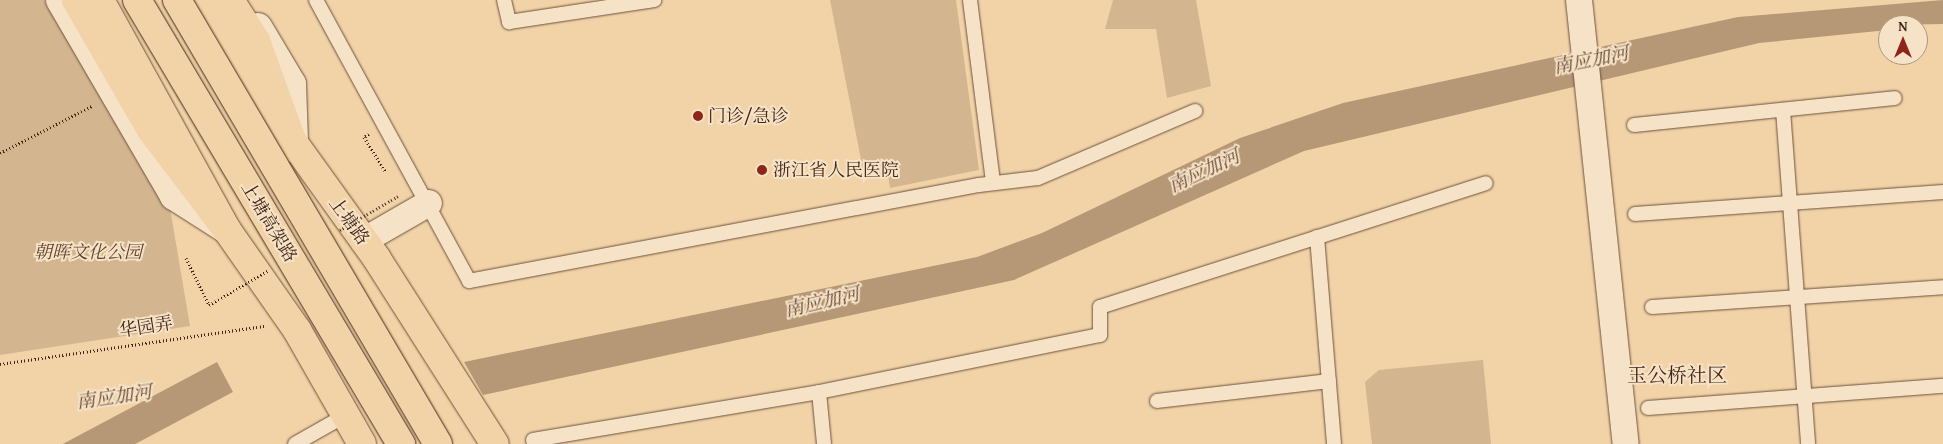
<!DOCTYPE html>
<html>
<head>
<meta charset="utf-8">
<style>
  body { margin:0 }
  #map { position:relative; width:1943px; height:444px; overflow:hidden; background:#f1d3a7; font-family:"Gentium Book Plus","Noto Serif SC",serif }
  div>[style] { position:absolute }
  .green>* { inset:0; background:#d3b68f }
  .water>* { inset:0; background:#b69876; transform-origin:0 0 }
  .path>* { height:3px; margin-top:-1.5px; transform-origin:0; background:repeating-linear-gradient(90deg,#432618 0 1px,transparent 0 3.5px) }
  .roads { filter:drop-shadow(0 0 1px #6e513c) drop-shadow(0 0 1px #6e513c) }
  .service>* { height:14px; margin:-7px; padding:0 7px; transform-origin:7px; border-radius:7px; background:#f6e2c6 }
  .minor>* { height:26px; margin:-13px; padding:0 13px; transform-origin:13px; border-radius:13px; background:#f6e2c6 }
  .secondary>* { height:28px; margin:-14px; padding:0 14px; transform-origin:14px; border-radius:14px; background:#f6e2c6 }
  .primary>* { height:28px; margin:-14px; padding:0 14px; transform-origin:14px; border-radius:14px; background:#f1d3a7 }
  .trunk>* { height:28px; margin:-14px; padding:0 14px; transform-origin:14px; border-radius:14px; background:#f1d3a7 }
  .path-bridge>* { height:3px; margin-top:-1.5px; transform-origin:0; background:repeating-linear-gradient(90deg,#432618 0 1px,transparent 0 3.5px) }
  .bridges { filter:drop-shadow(0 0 1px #432618) drop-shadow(0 0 1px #432618) }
  .trunk-bridge>* { height:28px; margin:-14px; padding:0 14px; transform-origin:14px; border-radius:14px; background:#f1d3a7 }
  .dots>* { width:14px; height:14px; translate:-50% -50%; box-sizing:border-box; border:2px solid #f6e2c6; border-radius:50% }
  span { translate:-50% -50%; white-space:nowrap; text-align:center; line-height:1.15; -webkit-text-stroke:4px #f6e2c6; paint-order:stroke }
  .poi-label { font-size:18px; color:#432618 }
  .left { translate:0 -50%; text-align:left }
  .street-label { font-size:18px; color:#432618 }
  .park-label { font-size:18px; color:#604330; font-style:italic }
  .water-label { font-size:19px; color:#664834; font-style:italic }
  .quarter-label { font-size:20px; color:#432618 }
  .north { position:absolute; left:1878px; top:15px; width:50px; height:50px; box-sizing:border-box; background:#f6e2c6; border:1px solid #ae9780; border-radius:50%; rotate:0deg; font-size:14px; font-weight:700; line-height:20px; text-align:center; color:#432618 }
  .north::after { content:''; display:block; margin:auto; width:18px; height:22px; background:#8f2418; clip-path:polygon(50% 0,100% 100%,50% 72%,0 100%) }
</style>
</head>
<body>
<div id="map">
  <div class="green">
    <i style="clip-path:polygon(0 0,44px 0,170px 208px,190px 326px,0 355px)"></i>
    <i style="clip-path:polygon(830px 0,956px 0,979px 170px,890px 188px,887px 166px,863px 170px)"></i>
    <i style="clip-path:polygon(1113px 0,1196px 0,1211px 86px,1167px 98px,1156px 29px,1105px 29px)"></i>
    <i style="clip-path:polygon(1483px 360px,1491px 444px,1372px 444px,1365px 382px,1379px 370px)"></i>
  </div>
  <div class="water">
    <i style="clip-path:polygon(1943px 0,1943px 24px,1888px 25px,1888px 30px,1759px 43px,1304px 151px,1014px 280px,483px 395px,464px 362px,977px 257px,1042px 233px,1240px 138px,1343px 103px,1738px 17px)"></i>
    <i style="left:217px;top:362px;width:34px;height:220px;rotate:62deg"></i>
  </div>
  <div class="path">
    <i style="left:369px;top:134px;width:6px;rotate:149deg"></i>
    <i style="left:364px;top:137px;width:40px;rotate:58deg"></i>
    <i style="left:0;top:153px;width:103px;rotate:-27.1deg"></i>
    <i style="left:186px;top:258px;width:52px;rotate:63.9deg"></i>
    <i style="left:0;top:364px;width:267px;rotate:-8.2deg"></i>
  </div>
  <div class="roads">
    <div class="service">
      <i style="left:316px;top:0;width:320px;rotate:61.4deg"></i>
      <i style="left:469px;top:281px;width:519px;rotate:-10.66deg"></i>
      <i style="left:979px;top:185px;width:59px;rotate:-6.8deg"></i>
      <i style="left:1038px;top:178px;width:171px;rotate:-23.1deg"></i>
      <i style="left:504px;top:0;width:23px;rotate:77deg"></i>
      <i style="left:509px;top:22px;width:147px;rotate:-8.6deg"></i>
      <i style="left:970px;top:0;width:184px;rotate:82.8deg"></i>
      <i style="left:1783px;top:110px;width:335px;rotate:85.7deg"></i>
      <i style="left:1634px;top:125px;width:262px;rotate:-5.9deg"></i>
      <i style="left:1635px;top:214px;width:309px;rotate:-4.1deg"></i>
      <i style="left:1317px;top:237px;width:208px;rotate:85.3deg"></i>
      <i style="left:1652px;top:307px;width:292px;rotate:-3.9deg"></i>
      <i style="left:819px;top:392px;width:52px;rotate:84.5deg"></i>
      <i style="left:1157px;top:401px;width:173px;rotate:-6.6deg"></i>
      <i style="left:1648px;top:408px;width:296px;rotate:-4.3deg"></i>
      <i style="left:533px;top:440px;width:290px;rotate:-9.5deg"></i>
      <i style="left:819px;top:392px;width:287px;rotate:-11.5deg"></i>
      <i style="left:1100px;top:335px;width:28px;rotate:-90deg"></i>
      <i style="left:1100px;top:307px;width:405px;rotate:-17.8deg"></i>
      <i style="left:295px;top:444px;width:59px;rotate:-29.6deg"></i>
    </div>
    <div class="minor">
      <i style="left:1579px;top:0;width:446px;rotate:84deg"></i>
      <i style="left:363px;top:241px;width:76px;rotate:-29.9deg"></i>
    </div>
    <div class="secondary">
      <i style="left:60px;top:0;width:227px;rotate:59.8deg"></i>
      <i style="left:174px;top:196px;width:59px;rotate:32.6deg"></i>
      <i style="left:258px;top:27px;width:66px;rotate:59.2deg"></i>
      <i style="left:292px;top:84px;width:56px;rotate:88deg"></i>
    </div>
    <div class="primary">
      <i style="left:100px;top:0;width:263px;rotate:61.1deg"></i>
      <i style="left:227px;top:230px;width:122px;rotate:55deg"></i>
      <i style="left:297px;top:330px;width:131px;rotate:60.3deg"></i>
      <i style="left:200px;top:0;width:87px;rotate:59deg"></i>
      <i style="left:245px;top:75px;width:226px;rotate:54.3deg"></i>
      <i style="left:377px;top:259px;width:219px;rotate:57.5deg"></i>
    </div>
    <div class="trunk">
      <i style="left:76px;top:0;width:150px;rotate:60deg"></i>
      <i style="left:151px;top:130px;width:126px;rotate:52.8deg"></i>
      <i style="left:230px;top:0;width:49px;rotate:57.6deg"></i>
      <i style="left:256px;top:41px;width:115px;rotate:70.1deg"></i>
    </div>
  </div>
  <div class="path-bridge">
    <i style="left:340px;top:230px;width:69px;rotate:-30.3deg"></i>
    <i style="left:209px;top:305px;width:69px;rotate:-30.3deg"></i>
  </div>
  <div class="bridges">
    <div class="trunk-bridge">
      <i style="left:137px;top:0;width:517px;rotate:59.26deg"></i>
      <i style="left:177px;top:0;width:515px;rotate:59.55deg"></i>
    </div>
  </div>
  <div class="dots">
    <i style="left:698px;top:116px;background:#8f2418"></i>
    <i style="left:762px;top:170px;background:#8f2418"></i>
  </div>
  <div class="poi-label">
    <span class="left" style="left:708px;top:116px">门诊/急诊</span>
    <span class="left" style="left:773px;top:170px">浙江省人民医院</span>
  </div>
  <div class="street-label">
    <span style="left:349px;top:221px;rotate:54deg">上塘路</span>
    <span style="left:269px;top:222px;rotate:59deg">上塘高架路</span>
    <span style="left:146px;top:327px;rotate:-9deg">华园弄</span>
  </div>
  <div class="park-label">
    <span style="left:88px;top:252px">朝晖文化公园</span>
  </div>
  <div class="water-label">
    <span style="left:1591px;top:60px;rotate:-11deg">南应加河</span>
    <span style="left:1204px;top:171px;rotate:-25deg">南应加河</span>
    <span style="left:822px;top:302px;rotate:-13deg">南应加河</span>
    <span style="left:114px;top:397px;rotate:-8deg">南应加河</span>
  </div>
  <div class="quarter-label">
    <span style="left:1677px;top:374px">玉公桥社区</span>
  </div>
  <div class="north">N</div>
</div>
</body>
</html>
